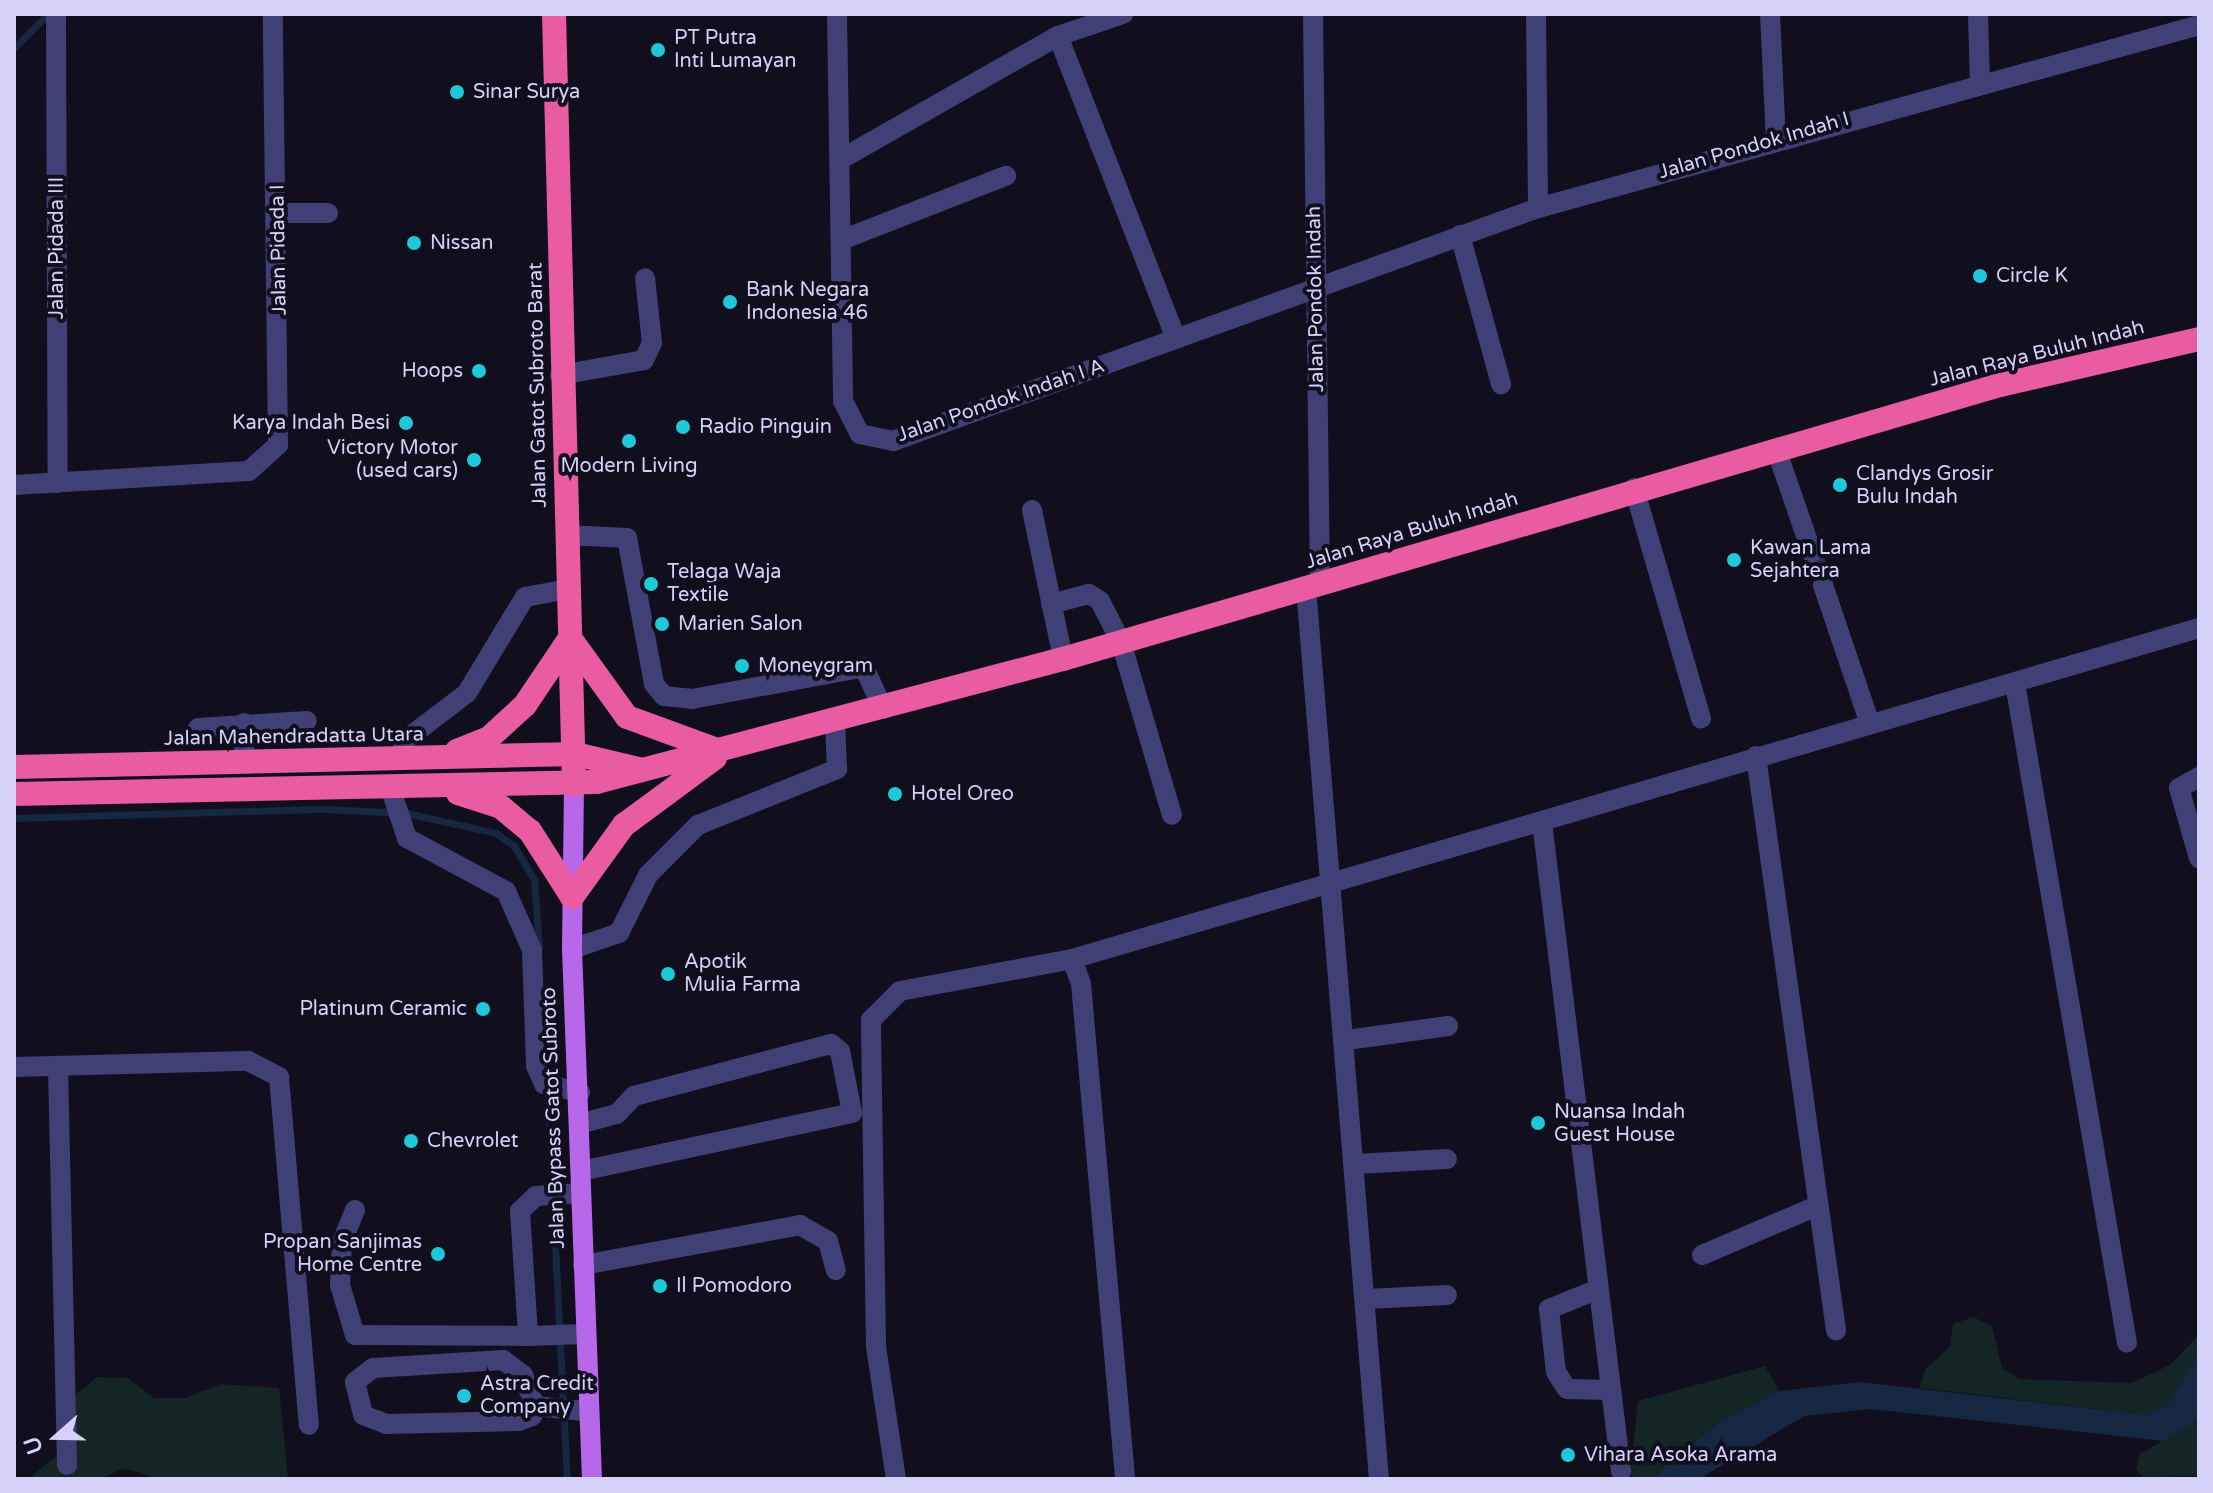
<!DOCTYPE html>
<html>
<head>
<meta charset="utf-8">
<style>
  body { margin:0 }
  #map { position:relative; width:2213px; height:1493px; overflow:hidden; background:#110f1d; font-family:"Varela Round",sans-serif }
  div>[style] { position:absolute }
  .green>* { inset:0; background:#132625 }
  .water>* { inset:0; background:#152741 }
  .stream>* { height:7px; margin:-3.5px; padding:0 3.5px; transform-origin:3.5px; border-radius:3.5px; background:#152741 }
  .minor-tunnel>* { height:20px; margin-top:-10px; transform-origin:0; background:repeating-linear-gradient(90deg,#2e2c3e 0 20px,transparent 0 30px) }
  .minor>* { height:20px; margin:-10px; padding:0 10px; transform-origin:10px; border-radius:10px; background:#414076 }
  .major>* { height:20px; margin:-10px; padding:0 10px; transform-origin:10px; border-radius:10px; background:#b767ea }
  .highway>* { height:24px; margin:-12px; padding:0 12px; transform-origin:12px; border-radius:12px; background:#e95ca1 }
  .dots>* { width:22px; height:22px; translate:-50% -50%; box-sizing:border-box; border:4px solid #110f1d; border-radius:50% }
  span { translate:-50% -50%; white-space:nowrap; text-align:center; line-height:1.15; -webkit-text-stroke:8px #110f1d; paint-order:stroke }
  .poi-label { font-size:20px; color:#d5d1f9 }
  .left { translate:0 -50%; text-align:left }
  .right { translate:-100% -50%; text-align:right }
  .street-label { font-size:20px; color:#d5d1f9 }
  .frame { position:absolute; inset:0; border:16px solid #d5d1f9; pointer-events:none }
  .north { position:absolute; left:16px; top:1397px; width:80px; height:80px; -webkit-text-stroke:6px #110f1d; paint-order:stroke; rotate:250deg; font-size:22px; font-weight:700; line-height:32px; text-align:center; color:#d5d1f9 }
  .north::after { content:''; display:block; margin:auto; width:28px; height:36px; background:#d5d1f9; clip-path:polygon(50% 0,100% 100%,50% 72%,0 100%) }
</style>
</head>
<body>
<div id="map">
  <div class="green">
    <i style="clip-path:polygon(1973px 1317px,1992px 1326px,2002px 1368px,2019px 1379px,2132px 1383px,2170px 1365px,2199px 1335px,2199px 1354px,2168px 1404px,2148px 1415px,1919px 1388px,1925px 1370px,1950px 1346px,1953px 1324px)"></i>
    <i style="clip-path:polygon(1765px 1366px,1779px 1391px,1719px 1422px,1652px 1479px,1630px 1479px,1638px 1401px)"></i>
    <i style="clip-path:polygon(97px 1377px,128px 1378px,154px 1398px,185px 1398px,221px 1384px,279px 1388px,288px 1479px,159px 1479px,125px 1468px,99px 1479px,28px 1479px,76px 1440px,75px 1395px)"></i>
    <i style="clip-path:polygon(2199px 1419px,2199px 1476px,2142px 1477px,2136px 1469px,2140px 1454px)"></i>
  </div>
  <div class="water">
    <i style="clip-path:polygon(2199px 1354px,2199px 1419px,2164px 1441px,1871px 1409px,1804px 1416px,1699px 1479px,1652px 1479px,1719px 1422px,1779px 1391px,1860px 1382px,2148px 1415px,2168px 1404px)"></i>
  </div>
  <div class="stream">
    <i style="left:14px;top:48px;width:48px;rotate:-45deg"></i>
    <i style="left:14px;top:818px;width:309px;rotate:-1.7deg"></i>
    <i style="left:323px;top:809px;width:83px;rotate:2.8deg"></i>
    <i style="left:406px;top:813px;width:92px;rotate:12.5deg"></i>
    <i style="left:496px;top:833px;width:22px;rotate:36deg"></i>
    <i style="left:514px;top:846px;width:39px;rotate:59deg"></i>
    <i style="left:534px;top:879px;width:68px;rotate:85.8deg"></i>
    <i style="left:547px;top:1087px;width:393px;rotate:87.1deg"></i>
  </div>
  <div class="minor-tunnel">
    <i style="left:1812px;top:553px;width:34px;rotate:71deg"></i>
  </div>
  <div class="minor">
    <i style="left:56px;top:14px;width:469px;rotate:89.8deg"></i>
    <i style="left:837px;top:14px;width:387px;rotate:89.1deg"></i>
    <i style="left:843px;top:401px;width:37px;rotate:63deg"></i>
    <i style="left:860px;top:434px;width:34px;rotate:12deg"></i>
    <i style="left:893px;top:441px;width:686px;rotate:-19.86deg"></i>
    <i style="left:1538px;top:208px;width:686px;rotate:-15.47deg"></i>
    <i style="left:1313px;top:14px;width:570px;rotate:89.3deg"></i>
    <i style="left:1536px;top:14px;width:194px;rotate:89.4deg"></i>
    <i style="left:1770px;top:14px;width:125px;rotate:87.3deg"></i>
    <i style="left:1978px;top:14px;width:70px;rotate:88.4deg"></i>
    <i style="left:1058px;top:36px;width:325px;rotate:68.7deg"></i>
    <i style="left:843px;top:158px;width:247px;rotate:-29.6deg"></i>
    <i style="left:1058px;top:36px;width:69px;rotate:-18.7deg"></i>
    <i style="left:279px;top:213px;width:49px"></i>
    <i style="left:1460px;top:235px;width:155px;rotate:74.6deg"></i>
    <i style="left:844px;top:239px;width:174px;rotate:-21.3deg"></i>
    <i style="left:560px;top:375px;width:85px;rotate:-10.1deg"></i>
    <i style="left:644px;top:360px;width:19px;rotate:-65deg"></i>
    <i style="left:652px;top:343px;width:65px;rotate:-96.1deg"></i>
    <i style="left:1776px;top:449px;width:110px;rotate:70.9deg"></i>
    <i style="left:14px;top:485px;width:235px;rotate:-3.4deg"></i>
    <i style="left:249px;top:471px;width:39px;rotate:-42deg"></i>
    <i style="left:278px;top:445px;width:431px;rotate:-90.7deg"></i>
    <i style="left:1634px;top:488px;width:240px;rotate:73.8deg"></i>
    <i style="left:1032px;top:510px;width:152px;rotate:78.2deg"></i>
    <i style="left:567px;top:535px;width:60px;rotate:2.9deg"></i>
    <i style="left:627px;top:538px;width:148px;rotate:79.5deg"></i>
    <i style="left:654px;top:684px;width:16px;rotate:50deg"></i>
    <i style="left:664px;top:696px;width:28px;rotate:6deg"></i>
    <i style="left:692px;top:699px;width:175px;rotate:-10.5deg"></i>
    <i style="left:864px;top:667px;width:46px;rotate:65.7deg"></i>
    <i style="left:1823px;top:585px;width:147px;rotate:71.3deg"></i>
    <i style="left:1306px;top:588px;width:894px;rotate:85.32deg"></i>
    <i style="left:1051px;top:604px;width:39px;rotate:-15deg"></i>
    <i style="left:1089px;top:594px;width:13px;rotate:32deg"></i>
    <i style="left:1100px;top:601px;width:46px;rotate:62.9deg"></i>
    <i style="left:1121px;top:642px;width:180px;rotate:73.6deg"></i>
    <i style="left:2015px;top:683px;width:669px;rotate:80.37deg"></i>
    <i style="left:244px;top:723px;width:40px;rotate:90deg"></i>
    <i style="left:198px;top:728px;width:109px;rotate:-3.7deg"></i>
    <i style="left:1756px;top:756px;width:580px;rotate:82.07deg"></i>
    <i style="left:400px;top:759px;width:18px;rotate:-77deg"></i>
    <i style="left:404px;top:741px;width:79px;rotate:-37.3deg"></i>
    <i style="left:467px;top:693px;width:112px;rotate:-58.9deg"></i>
    <i style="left:525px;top:597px;width:44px;rotate:-10.5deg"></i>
    <i style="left:2199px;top:777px;width:23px;rotate:151deg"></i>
    <i style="left:2179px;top:788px;width:73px;rotate:74.1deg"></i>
    <i style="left:390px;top:787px;width:54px;rotate:71.6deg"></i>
    <i style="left:407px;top:838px;width:112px;rotate:28.2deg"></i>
    <i style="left:506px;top:891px;width:64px;rotate:66.2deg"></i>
    <i style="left:532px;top:950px;width:116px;rotate:88deg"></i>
    <i style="left:536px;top:1066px;width:20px;rotate:66deg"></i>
    <i style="left:544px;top:1084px;width:37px;rotate:13deg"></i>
    <i style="left:1542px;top:822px;width:654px;rotate:83.06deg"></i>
    <i style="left:572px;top:949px;width:50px;rotate:-18.8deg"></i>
    <i style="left:619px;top:933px;width:65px;rotate:-63.4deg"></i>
    <i style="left:648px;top:875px;width:71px;rotate:-45deg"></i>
    <i style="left:698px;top:825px;width:150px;rotate:-21.9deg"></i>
    <i style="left:837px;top:769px;width:46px;rotate:-92.5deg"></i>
    <i style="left:1072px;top:959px;width:1175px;rotate:-16.37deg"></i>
    <i style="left:1347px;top:1040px;width:102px;rotate:-7.9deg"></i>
    <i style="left:14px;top:1067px;width:234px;rotate:-1.5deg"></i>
    <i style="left:248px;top:1061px;width:35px;rotate:27deg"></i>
    <i style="left:279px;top:1077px;width:349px;rotate:85.1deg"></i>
    <i style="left:58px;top:1067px;width:398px;rotate:88.7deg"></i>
    <i style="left:579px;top:1124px;width:39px;rotate:-15deg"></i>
    <i style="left:617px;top:1114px;width:25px;rotate:-47deg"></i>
    <i style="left:634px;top:1096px;width:204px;rotate:-14.8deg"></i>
    <i style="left:831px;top:1044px;width:11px;rotate:38deg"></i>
    <i style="left:840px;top:1051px;width:63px;rotate:79deg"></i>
    <i style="left:852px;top:1113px;width:277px;rotate:167.9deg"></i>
    <i style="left:1356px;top:1164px;width:91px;rotate:-3.1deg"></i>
    <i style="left:580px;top:1193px;width:44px;rotate:176.1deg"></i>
    <i style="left:536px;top:1196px;width:22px;rotate:137deg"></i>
    <i style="left:520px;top:1211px;width:125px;rotate:86.3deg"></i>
    <i style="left:528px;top:1336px;width:57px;rotate:-2deg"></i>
    <i style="left:355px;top:1210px;width:35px;rotate:112deg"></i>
    <i style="left:342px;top:1243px;width:42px;rotate:92.7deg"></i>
    <i style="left:340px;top:1285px;width:52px;rotate:73.3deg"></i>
    <i style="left:355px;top:1335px;width:173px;rotate:0.3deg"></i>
    <i style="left:1702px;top:1255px;width:125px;rotate:-23.1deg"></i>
    <i style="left:583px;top:1265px;width:221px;rotate:-10.4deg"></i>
    <i style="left:800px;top:1225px;width:32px;rotate:30deg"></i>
    <i style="left:828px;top:1241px;width:30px;rotate:75deg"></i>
    <i style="left:1596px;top:1290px;width:51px;rotate:158deg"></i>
    <i style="left:1549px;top:1309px;width:63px;rotate:83.7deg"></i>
    <i style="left:1556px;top:1372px;width:20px;rotate:57deg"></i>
    <i style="left:1567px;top:1389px;width:42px;rotate:1.4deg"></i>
    <i style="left:1367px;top:1299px;width:80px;rotate:-2.9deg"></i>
    <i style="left:535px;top:1406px;width:33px;rotate:-111deg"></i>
    <i style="left:523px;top:1375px;width:25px;rotate:-143deg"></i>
    <i style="left:503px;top:1360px;width:130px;rotate:176.5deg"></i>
    <i style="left:373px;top:1368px;width:23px;rotate:142deg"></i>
    <i style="left:355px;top:1382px;width:34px;rotate:76deg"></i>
    <i style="left:363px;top:1415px;width:25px;rotate:21deg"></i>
    <i style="left:386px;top:1424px;width:133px;rotate:-1.3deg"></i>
    <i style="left:519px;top:1421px;width:14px;rotate:-21deg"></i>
    <i style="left:532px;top:1416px;width:10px;rotate:-73deg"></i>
    <i style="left:535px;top:1406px;width:49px;rotate:5.8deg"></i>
    <i style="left:896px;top:1479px;width:134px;rotate:-98.6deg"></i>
    <i style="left:876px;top:1346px;width:326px;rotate:-90.9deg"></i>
    <i style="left:871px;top:1020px;width:41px;rotate:-45deg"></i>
    <i style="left:900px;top:991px;width:175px;rotate:-10.5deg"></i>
    <i style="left:1072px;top:959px;width:27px;rotate:70deg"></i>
    <i style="left:1081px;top:984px;width:497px;rotate:84.9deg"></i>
  </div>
  <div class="major">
    <i style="left:574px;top:785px;width:164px;rotate:90.7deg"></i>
    <i style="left:572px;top:949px;width:530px;rotate:87.84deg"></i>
  </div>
  <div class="highway">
    <i style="left:554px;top:14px;width:771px;rotate:88.51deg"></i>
    <i style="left:457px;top:751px;width:35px;rotate:-22deg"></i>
    <i style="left:489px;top:738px;width:49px;rotate:-42.5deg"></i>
    <i style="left:525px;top:705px;width:81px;rotate:-56.1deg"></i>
    <i style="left:570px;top:638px;width:97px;rotate:54.2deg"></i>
    <i style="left:627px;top:717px;width:96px;rotate:20.1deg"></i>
    <i style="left:14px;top:767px;width:561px;rotate:-1.33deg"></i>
    <i style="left:575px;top:754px;width:66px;rotate:13.2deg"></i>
    <i style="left:458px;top:793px;width:45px;rotate:18deg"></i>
    <i style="left:501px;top:807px;width:38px;rotate:40deg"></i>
    <i style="left:530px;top:831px;width:78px;rotate:57.5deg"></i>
    <i style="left:14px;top:794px;width:583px;rotate:-1.18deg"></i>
    <i style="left:597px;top:782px;width:482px;rotate:-14.8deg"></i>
    <i style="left:1063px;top:659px;width:976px;rotate:-16.3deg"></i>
    <i style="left:2000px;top:385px;width:204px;rotate:-13deg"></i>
    <i style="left:572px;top:897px;width:89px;rotate:-54.2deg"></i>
    <i style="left:624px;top:825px;width:113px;rotate:-36.4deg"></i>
  </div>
  <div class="dots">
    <i style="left:658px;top:50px;background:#1ec8d8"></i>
    <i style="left:457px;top:92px;background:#1ec8d8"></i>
    <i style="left:414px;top:243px;background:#1ec8d8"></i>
    <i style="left:1980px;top:276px;background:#1ec8d8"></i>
    <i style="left:730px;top:302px;background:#1ec8d8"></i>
    <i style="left:479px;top:371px;background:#1ec8d8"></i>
    <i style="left:406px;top:423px;background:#1ec8d8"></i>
    <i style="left:683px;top:427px;background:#1ec8d8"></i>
    <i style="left:629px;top:441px;background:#1ec8d8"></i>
    <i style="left:474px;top:460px;background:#1ec8d8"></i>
    <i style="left:1840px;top:485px;background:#1ec8d8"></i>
    <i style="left:1734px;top:560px;background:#1ec8d8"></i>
    <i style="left:651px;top:584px;background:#1ec8d8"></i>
    <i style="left:662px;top:624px;background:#1ec8d8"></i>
    <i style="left:742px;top:666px;background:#1ec8d8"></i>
    <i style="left:895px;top:794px;background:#1ec8d8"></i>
    <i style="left:668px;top:974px;background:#1ec8d8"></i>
    <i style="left:483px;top:1009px;background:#1ec8d8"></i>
    <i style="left:1538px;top:1123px;background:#1ec8d8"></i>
    <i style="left:411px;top:1141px;background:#1ec8d8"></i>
    <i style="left:438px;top:1254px;background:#1ec8d8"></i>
    <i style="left:660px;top:1286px;background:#1ec8d8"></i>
    <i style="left:464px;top:1396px;background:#1ec8d8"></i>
    <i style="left:1568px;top:1455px;background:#1ec8d8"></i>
  </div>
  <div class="poi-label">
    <span class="left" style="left:674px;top:50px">PT Putra<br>Inti Lumayan</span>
    <span class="left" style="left:473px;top:92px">Sinar Surya</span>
    <span class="left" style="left:430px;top:243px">Nissan</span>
    <span class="left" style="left:1996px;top:276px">Circle K</span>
    <span class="left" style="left:746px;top:302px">Bank Negara<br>Indonesia 46</span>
    <span class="right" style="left:463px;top:371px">Hoops</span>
    <span class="right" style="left:390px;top:423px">Karya Indah Besi</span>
    <span class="left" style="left:699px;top:427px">Radio Pinguin</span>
    <span class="right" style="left:458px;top:460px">Victory Motor<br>(used cars)</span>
    <span style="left:629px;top:466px">Modern Living</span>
    <span class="left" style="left:1856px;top:486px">Clandys Grosir<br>Bulu Indah</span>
    <span class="left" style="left:1750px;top:560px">Kawan Lama<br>Sejahtera</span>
    <span class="left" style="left:667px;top:584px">Telaga Waja<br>Textile</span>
    <span class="left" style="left:678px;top:624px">Marien Salon</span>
    <span class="left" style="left:758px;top:666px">Moneygram</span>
    <span class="left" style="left:911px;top:794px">Hotel Oreo</span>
    <span class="left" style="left:684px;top:974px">Apotik<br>Mulia Farma</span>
    <span class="right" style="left:467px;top:1009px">Platinum Ceramic</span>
    <span class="left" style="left:1554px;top:1124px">Nuansa Indah<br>Guest House</span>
    <span class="left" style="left:427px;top:1141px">Chevrolet</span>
    <span class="right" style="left:422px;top:1254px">Propan Sanjimas<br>Home Centre</span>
    <span class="left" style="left:676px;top:1286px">Il Pomodoro</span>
    <span class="left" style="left:480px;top:1396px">Astra Credit<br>Company</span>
    <span class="left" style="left:1584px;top:1455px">Vihara Asoka Arama</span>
  </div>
  <div class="street-label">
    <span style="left:1754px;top:146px;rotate:-16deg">Jalan Pondok Indah I</span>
    <span style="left:57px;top:248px;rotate:-90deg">Jalan Pidada III</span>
    <span style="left:279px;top:250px;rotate:-91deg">Jalan Pidada I</span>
    <span style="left:1316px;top:299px;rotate:-91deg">Jalan Pondok Indah</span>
    <span style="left:2037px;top:354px;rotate:-14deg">Jalan Raya Buluh Indah</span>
    <span style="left:538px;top:385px;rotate:-91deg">Jalan Gatot Subroto Barat</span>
    <span style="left:1001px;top:401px;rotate:-19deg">Jalan Pondok Indah I A</span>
    <span style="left:1412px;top:531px;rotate:-17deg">Jalan Raya Buluh Indah</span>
    <span style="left:294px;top:737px;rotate:-1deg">Jalan Mahendradatta Utara</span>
    <span style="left:554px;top:1118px;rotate:-92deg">Jalan Bypass Gatot Subroto</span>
  </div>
  <div class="frame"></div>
  <div class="north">U</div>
</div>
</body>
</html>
